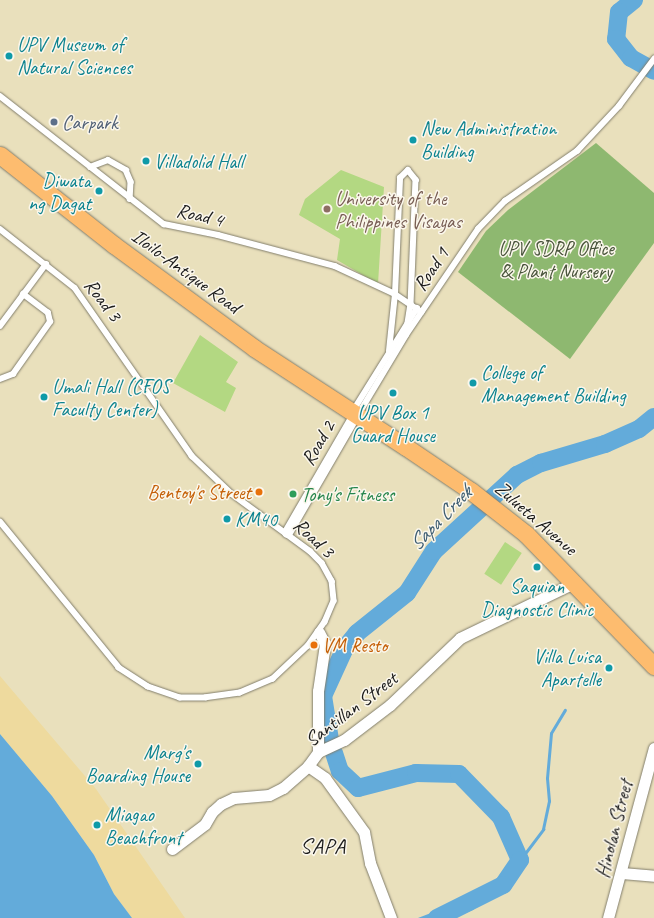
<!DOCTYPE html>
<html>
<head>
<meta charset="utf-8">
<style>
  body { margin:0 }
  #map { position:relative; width:654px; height:918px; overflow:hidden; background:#e9e0bc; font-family:Caveat,sans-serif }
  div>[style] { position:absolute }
  .green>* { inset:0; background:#b3d882; transform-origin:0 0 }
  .forest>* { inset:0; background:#8eb870 }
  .sand>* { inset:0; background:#eeda9e }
  .water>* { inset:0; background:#63abda }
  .stream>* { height:3px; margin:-1.5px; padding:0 1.5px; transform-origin:1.5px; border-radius:1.5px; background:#63abda }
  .river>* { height:18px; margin:-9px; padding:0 9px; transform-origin:9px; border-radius:9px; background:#63abda }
  .roads { filter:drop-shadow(0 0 1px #827e6c) drop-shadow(0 0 1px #827e6c) }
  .service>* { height:5.5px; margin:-2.75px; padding:0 2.75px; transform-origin:2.75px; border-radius:2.75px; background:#fff }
  .minor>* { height:11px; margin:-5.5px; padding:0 5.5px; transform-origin:5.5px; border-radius:5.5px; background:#fff }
  .primary>* { height:17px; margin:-8.5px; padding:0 8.5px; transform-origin:8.5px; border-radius:8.5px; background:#fdbc6f }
  .dots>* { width:11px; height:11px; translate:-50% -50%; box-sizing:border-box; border:2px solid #fbf7ec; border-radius:50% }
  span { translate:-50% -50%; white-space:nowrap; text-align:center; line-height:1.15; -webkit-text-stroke:3px #fbf7ec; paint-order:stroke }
  .culture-label { font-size:20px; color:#0d838f }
  .left { translate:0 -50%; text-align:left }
  .right { translate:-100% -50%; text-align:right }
  .service-label { font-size:20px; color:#4e5e75 }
  .education-label { font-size:20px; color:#785e54 }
  .street-label { font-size:20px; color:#1c1c1c }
  .park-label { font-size:20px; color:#49543b }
  .food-label { font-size:20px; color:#c56008 }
  .leisure-label { font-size:20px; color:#27864d }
  .water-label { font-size:21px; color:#3c5c71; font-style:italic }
  .quarter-label { font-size:22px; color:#1c1c1c; letter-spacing:1px }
</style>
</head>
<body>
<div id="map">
  <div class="green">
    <i style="clip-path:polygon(341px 170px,384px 187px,378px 284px,337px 260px,340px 239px,299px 215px,305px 199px)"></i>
    <i style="clip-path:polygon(200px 335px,238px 362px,226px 382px,236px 388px,225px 412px,173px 383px)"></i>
    <i style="left:505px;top:542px;width:20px;height:38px;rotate:33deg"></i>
  </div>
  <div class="forest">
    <i style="clip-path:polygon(596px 143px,654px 193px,654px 243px,570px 359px,458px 272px,486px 231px,508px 210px)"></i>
  </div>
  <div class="sand">
    <i style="clip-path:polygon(0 676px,96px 789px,185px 918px,132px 918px,114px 894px,94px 855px,52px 796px,0 734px)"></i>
  </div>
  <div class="water">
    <i style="clip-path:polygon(0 734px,52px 796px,94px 855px,114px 894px,132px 918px,0 918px)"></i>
    <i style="clip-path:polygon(503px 885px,473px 910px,453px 918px,418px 918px)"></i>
  </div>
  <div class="stream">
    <i style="left:520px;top:860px;width:39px;rotate:-53deg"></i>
    <i style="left:543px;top:829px;width:29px;rotate:-78deg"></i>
    <i style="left:549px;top:801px;width:23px;rotate:-95deg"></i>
    <i style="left:547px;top:778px;width:45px;rotate:-84.9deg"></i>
    <i style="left:551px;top:733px;width:27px;rotate:-59deg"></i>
  </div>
  <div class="river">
    <i style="left:634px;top:0;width:19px;rotate:141deg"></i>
    <i style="left:619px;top:12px;width:27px;rotate:96deg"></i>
    <i style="left:616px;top:39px;width:24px;rotate:52deg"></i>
    <i style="left:631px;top:58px;width:26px;rotate:29deg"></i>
    <i style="left:330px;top:740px;width:45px;rotate:-99deg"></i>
    <i style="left:323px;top:696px;width:53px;rotate:-65.4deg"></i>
    <i style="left:345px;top:648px;width:19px;rotate:-51deg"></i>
    <i style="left:357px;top:633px;width:64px;rotate:-38.7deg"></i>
    <i style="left:407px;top:593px;width:50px;rotate:-57.3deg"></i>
    <i style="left:434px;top:551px;width:113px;rotate:-42.5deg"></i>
    <i style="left:517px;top:475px;width:27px;rotate:-27deg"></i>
    <i style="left:541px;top:463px;width:67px;rotate:-16.5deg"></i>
    <i style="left:605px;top:444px;width:37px;rotate:-24deg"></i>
    <i style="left:639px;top:429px;width:19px;rotate:-39deg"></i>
    <i style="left:334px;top:753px;width:19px;rotate:72deg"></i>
    <i style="left:340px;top:771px;width:25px;rotate:43deg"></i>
    <i style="left:358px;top:788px;width:60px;rotate:-14.5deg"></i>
    <i style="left:416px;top:773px;width:43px;rotate:1.3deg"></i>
    <i style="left:459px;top:774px;width:60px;rotate:45.7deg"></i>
    <i style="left:501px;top:817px;width:47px;rotate:66.2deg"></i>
    <i style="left:520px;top:860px;width:30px;rotate:124deg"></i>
    <i style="left:503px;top:885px;width:74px;rotate:153.4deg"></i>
  </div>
  <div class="roads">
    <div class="service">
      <i style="left:0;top:96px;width:208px;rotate:38deg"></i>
      <i style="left:164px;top:224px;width:55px;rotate:11.5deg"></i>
      <i style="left:218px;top:235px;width:121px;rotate:14.8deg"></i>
      <i style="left:335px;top:266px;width:66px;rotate:25deg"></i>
      <i style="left:395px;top:294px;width:32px;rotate:34deg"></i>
      <i style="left:90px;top:167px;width:19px;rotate:-21deg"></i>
      <i style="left:108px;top:160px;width:21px;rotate:29deg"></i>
      <i style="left:126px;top:170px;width:13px;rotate:67deg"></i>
      <i style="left:131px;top:182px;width:17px;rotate:93deg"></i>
      <i style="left:0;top:229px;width:95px;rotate:38.2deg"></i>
      <i style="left:75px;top:288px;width:205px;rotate:55.1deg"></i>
      <i style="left:192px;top:456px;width:55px;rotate:43.5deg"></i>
      <i style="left:232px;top:494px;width:97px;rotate:36.2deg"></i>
      <i style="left:310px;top:551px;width:17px;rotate:45deg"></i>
      <i style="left:322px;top:563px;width:21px;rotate:61deg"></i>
      <i style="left:332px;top:581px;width:20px;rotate:84deg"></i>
      <i style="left:334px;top:601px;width:23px;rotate:113deg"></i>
      <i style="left:325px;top:622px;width:29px;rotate:125deg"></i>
      <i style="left:308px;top:646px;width:48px;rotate:136.7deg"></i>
      <i style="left:273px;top:679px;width:36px;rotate:157deg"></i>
      <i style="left:240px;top:693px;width:34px;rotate:172deg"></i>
      <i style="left:206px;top:698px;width:26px;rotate:180deg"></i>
      <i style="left:180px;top:698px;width:34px;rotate:-161deg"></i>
      <i style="left:148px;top:687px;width:35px;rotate:-147deg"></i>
      <i style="left:119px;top:668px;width:188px;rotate:-129.2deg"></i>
      <i style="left:0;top:326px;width:77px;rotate:-53.4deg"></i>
      <i style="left:389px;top:351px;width:57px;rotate:-84deg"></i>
      <i style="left:395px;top:294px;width:116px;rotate:-87.5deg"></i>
      <i style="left:400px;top:178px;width:11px;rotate:-45deg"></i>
      <i style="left:408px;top:170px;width:13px;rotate:51deg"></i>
      <i style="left:416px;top:180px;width:124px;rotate:92.3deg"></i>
      <i style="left:411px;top:304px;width:31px;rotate:99deg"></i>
      <i style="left:0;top:379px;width:14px;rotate:-21deg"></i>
      <i style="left:13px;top:374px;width:64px;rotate:-54.6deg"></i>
      <i style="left:50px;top:322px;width:9px;rotate:-103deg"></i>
      <i style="left:48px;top:313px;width:31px;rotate:-143deg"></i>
      <i style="left:353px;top:411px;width:121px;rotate:-58.1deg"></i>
      <i style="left:358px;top:415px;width:93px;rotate:-59deg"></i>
      <i style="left:406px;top:335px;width:128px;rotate:-55.8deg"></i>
      <i style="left:478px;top:229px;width:39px;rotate:-46deg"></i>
      <i style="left:505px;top:201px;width:88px;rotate:-34.8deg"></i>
      <i style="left:577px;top:151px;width:62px;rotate:-47deg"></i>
      <i style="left:619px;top:106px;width:59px;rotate:-53.3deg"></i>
    </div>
    <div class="minor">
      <i style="left:287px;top:532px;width:138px;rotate:-59.9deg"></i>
      <i style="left:318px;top:752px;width:61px;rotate:-90deg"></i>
      <i style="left:318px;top:691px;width:48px;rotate:-81.5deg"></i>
      <i style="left:325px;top:644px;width:13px;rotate:-117deg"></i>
      <i style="left:308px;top:766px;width:21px;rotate:35deg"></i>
      <i style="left:325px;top:778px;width:67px;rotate:54.2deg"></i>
      <i style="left:364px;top:832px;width:32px;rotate:79deg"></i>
      <i style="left:370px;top:863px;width:59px;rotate:69.1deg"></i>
      <i style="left:172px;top:849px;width:41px;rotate:-37.1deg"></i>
      <i style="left:205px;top:824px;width:14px;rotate:-60deg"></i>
      <i style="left:212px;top:812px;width:12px;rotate:-42deg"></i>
      <i style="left:221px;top:804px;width:14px;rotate:-25deg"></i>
      <i style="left:234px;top:798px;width:35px;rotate:-5deg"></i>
      <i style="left:269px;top:795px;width:16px;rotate:-27deg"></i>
      <i style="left:283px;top:788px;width:33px;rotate:-41deg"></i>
      <i style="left:308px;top:766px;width:17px;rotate:-54deg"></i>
      <i style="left:318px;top:752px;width:29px;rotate:-25deg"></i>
      <i style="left:344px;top:740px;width:58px;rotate:-37.3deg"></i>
      <i style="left:390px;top:705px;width:97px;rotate:-43.7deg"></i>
      <i style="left:460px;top:638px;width:129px;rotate:-25.8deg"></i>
      <i style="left:622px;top:873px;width:32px;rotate:5deg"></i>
      <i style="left:608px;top:918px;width:176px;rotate:-74.9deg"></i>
    </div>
    <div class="primary">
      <i style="left:0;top:155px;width:145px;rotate:38.3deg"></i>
      <i style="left:114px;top:245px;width:174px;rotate:36.3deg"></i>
      <i style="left:254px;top:348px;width:181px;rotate:33.1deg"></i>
      <i style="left:406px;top:447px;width:78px;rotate:34.1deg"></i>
      <i style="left:471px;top:491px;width:70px;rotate:38deg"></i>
      <i style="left:526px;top:534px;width:184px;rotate:45.9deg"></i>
    </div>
  </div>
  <div class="dots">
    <i style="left:9px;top:56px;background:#0f9aa8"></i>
    <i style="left:54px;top:122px;background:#5c6f8a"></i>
    <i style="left:413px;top:140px;background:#0f9aa8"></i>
    <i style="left:146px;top:161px;background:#0f9aa8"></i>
    <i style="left:99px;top:191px;background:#0f9aa8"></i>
    <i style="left:327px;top:209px;background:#8d6e63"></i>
    <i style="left:473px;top:383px;background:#0f9aa8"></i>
    <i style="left:393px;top:393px;background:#0f9aa8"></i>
    <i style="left:44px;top:397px;background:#0f9aa8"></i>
    <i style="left:259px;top:492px;background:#e8710a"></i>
    <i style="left:293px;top:494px;background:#2e9e5b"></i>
    <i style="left:227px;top:519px;background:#0f9aa8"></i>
    <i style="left:537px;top:567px;background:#0f9aa8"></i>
    <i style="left:314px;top:645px;background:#e8710a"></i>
    <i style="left:609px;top:668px;background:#0f9aa8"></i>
    <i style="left:198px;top:764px;background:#0f9aa8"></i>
    <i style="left:97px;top:825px;background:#0f9aa8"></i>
  </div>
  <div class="culture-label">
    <span class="left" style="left:17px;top:56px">UPV Museum of<br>Natural Sciences</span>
    <span class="left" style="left:421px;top:140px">New Administration<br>Building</span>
    <span class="left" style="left:154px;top:161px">Villadolid Hall</span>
    <span class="right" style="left:91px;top:192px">Diwata<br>ng Dagat</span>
    <span class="left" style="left:481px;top:384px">College of<br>Management Building</span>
    <span class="left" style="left:52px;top:398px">Umali Hall (CFOS<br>Faculty Center)</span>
    <span style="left:393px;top:424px">UPV Box 1<br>Guard House</span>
    <span class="left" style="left:235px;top:519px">KM40</span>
    <span style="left:537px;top:598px">Saquian<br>Diagnostic Clinic</span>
    <span class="right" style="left:601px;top:668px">Villa Luisa<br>Apartelle</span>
    <span class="right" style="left:190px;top:764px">Marg's<br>Boarding House</span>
    <span class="left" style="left:105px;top:826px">Miagao<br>Beachfront</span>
  </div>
  <div class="service-label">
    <span class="left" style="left:62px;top:122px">Carpark</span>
  </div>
  <div class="education-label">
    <span class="left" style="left:335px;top:210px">University of the<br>Philippines Visayas</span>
  </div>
  <div class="street-label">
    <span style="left:200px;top:215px;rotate:13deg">Road 4</span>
    <span style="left:431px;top:269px;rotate:-56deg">Road 1</span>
    <span style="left:186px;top:271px;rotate:36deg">Iloilo-Antique Road</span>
    <span style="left:103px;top:300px;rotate:53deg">Road 3</span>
    <span style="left:318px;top:443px;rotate:-60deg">Road 2</span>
    <span style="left:536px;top:518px;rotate:41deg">Zulueta Avenue</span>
    <span style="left:314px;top:538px;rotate:43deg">Road 3</span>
    <span style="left:351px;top:709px;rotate:-37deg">Santillan Street</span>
    <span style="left:614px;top:829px;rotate:-76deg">Hinolan Street</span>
  </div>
  <div class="park-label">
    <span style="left:556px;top:260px">UPV SDRP Office<br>&amp; Plant Nursery</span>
  </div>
  <div class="food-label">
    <span class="right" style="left:251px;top:492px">Bentoy's Street</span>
    <span class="left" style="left:322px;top:645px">VM Resto</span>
  </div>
  <div class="leisure-label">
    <span class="left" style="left:301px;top:494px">Tony's Fitness</span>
  </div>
  <div class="water-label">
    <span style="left:440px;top:518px;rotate:-46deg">Sapa Creek</span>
  </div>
  <div class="quarter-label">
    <span style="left:323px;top:847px">SAPA</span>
  </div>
</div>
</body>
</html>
